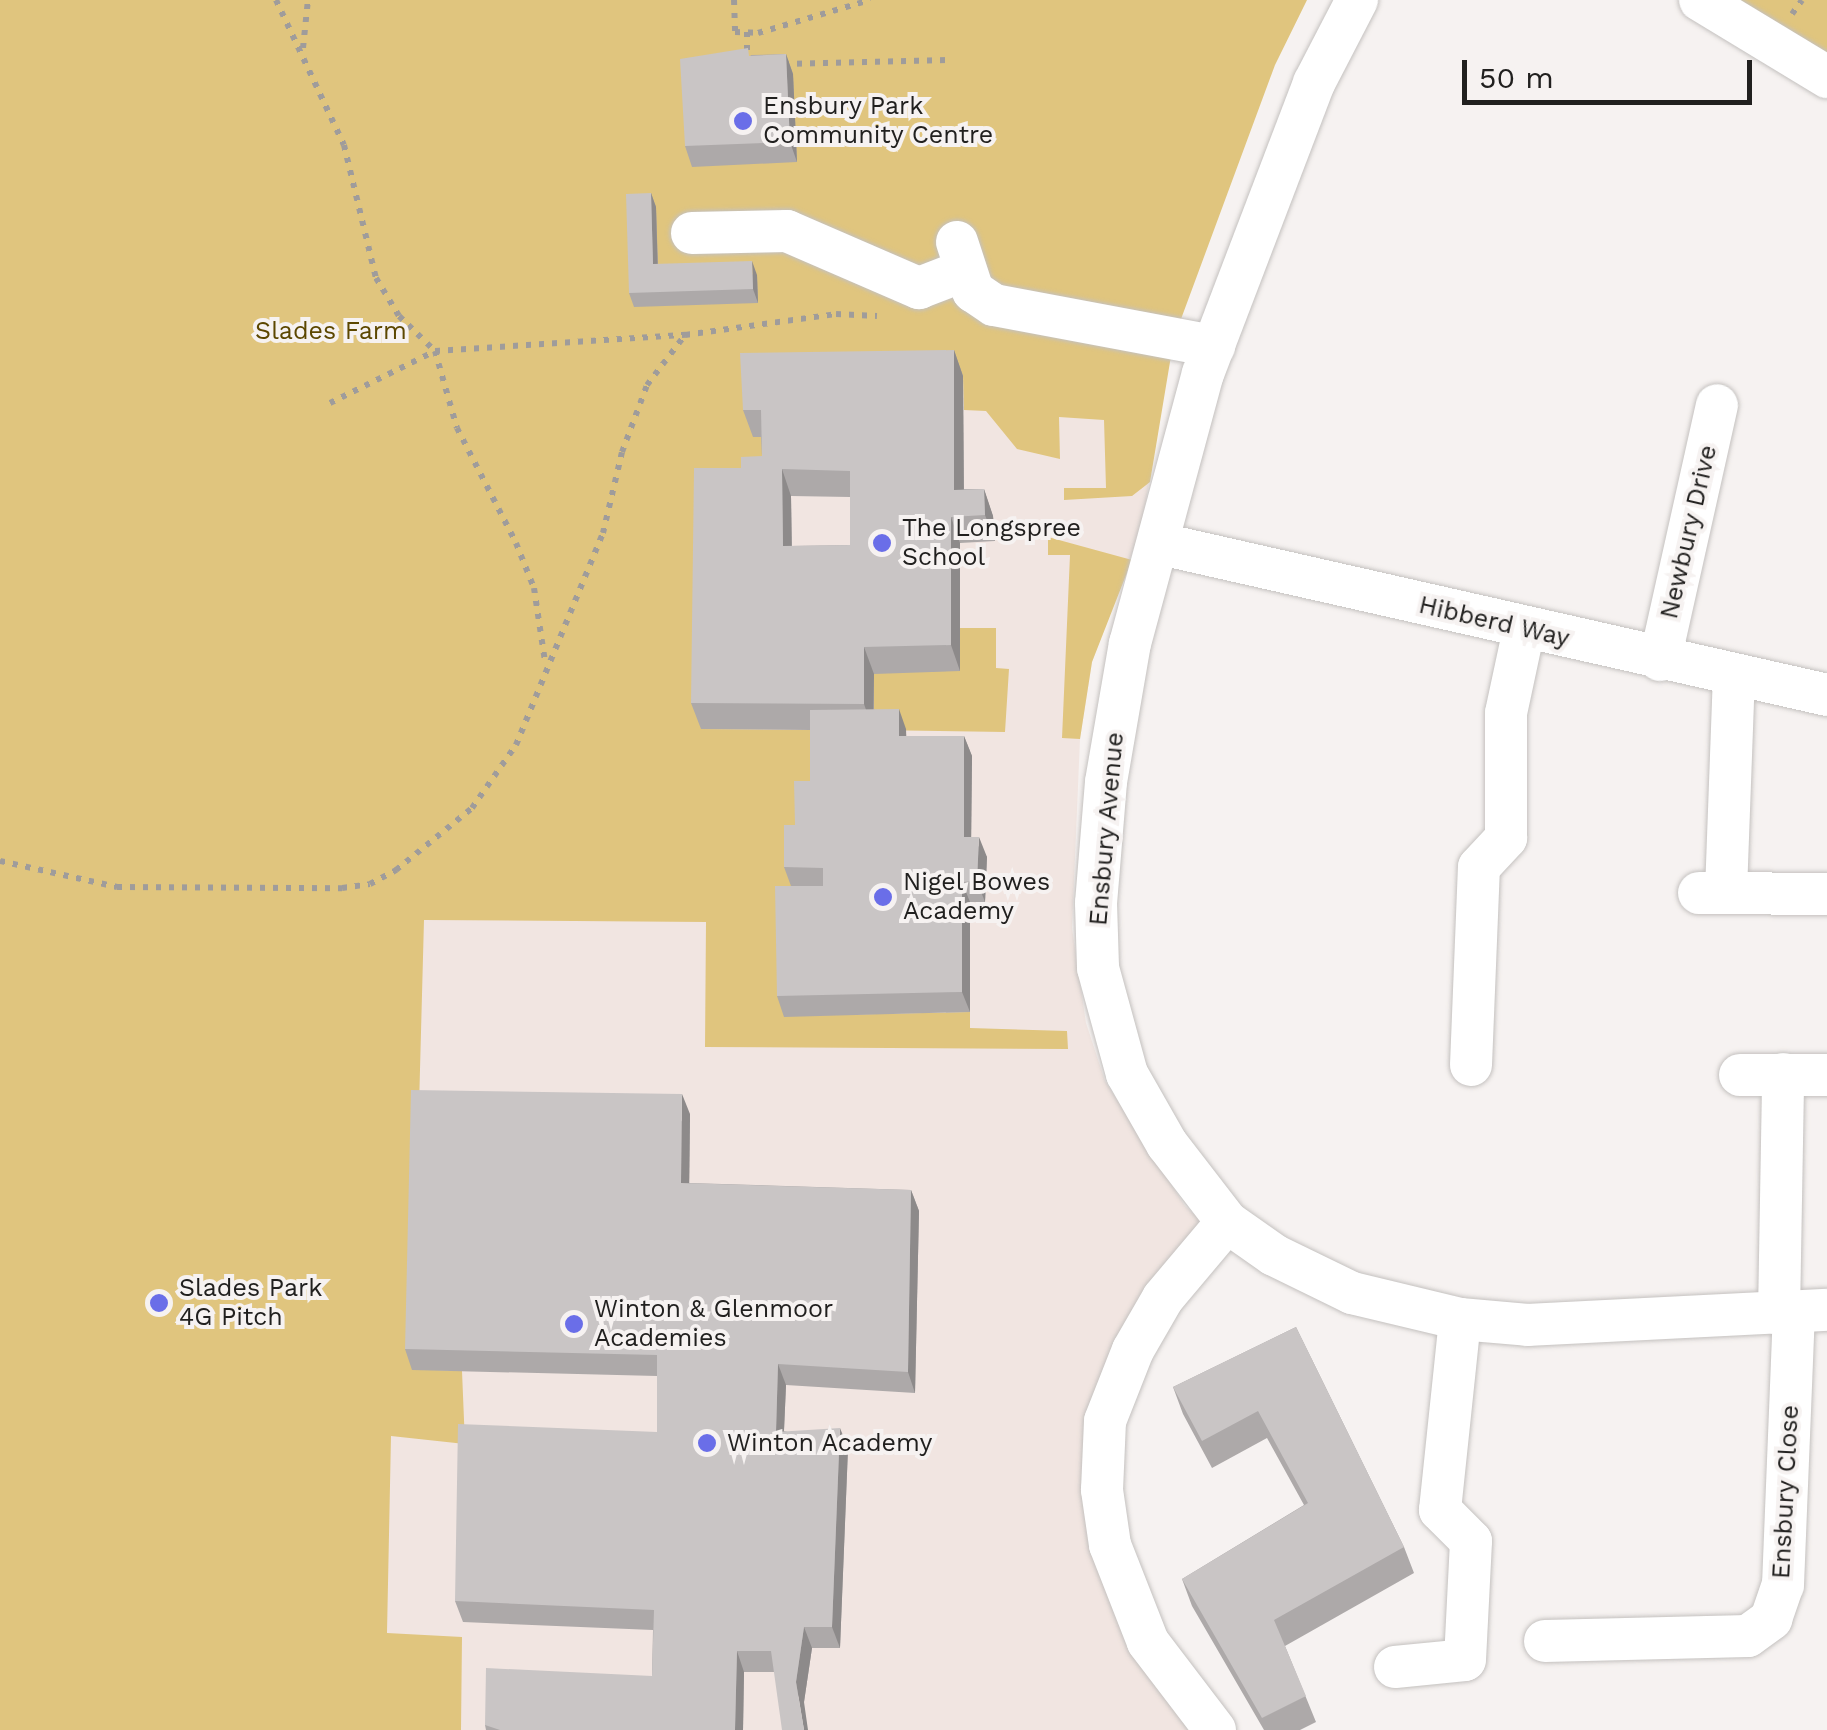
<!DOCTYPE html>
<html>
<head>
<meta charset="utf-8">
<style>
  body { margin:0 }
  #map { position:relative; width:1827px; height:1730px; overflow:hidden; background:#f6f2f1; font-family:"Work Sans",sans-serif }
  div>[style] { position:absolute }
  .built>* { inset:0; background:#f1e5e1 }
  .green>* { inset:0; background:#e0c57e }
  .path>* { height:6px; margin-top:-3px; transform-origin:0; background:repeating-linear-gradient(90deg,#9f9c9b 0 5px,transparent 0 13px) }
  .roads { filter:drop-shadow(0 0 2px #c4c1bf) drop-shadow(0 0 2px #c4c1bf) }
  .minor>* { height:42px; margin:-21px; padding:0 21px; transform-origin:21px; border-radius:21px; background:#fff }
  .wall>* { inset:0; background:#ada9a9 }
  .shaded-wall>* { inset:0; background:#8d8a8a }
  .building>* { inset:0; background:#c9c5c5 }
  .dots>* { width:28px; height:28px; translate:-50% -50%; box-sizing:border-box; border:5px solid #f6f2f1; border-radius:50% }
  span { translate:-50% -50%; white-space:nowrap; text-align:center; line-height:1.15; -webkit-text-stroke:8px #f6f2f1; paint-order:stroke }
  .poi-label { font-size:25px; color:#21201f }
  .left { translate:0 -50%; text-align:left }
  .park-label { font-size:25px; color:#5c4700 }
  .street-label { font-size:25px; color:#21201f }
  .scale { position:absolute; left:1462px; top:60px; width:290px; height:45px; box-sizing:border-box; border:5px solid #21201f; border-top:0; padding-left:12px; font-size:30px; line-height:35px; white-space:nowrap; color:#21201f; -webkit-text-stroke:8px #f6f2f1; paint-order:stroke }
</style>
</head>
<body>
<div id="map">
  <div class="built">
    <i style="clip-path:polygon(693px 362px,1165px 379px,1142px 526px,1092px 662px,1080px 739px,1072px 928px,1086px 1023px,1105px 1081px,1185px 1206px,1217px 1236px,1133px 1350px,1110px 1545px,1215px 1730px,0 1730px,379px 920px,693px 920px)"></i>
  </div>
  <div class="green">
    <i style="clip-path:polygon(0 0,1307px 0,1275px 65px,1174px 338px,1150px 482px,1132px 496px,1064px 500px,1064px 488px,1106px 488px,1104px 420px,1059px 417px,1060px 459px,1017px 449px,986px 411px,964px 410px,963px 376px,753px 436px,771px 437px,701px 729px,817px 730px,818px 801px,792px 887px,784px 1016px,970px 1012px,970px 1028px,1067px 1031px,1068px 1049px,705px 1047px,706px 922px,424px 920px,412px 1369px,462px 1371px,465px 1444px,391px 1436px,387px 1633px,462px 1637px,461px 1730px,0 1730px)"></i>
    <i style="clip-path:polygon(1700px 0,1827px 0,1827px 77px)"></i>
    <i style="clip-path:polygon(1048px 537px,1132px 560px,1092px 662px,1080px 739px,1062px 738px,1070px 555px,1048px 555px)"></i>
    <i style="clip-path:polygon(960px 628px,996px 628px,996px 668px,1009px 669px,1005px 732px,873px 730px,874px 674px)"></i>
  </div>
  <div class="path">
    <i style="left:276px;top:0;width:160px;rotate:64.9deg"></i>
    <i style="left:344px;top:145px;width:137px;rotate:76.5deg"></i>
    <i style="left:376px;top:278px;width:44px;rotate:58.8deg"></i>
    <i style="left:399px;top:316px;width:50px;rotate:44.2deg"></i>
    <i style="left:435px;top:351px;width:80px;rotate:74.1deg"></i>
    <i style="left:457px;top:428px;width:129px;rotate:62.8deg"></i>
    <i style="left:516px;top:543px;width:48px;rotate:68.2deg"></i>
    <i style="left:534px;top:588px;width:75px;rotate:81.5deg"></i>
    <i style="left:734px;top:0;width:32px;rotate:88deg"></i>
    <i style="left:735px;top:32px;width:23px;rotate:2deg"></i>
    <i style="left:758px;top:33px;width:117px;rotate:-16.4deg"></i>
    <i style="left:1792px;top:14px;width:17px;rotate:-54deg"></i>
    <i style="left:747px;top:32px;width:23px;rotate:90deg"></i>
    <i style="left:303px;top:48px;width:48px;rotate:-84.1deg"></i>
    <i style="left:784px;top:64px;width:164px;rotate:-1.4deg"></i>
    <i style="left:330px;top:403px;width:117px;rotate:-26.3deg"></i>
    <i style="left:435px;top:351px;width:251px;rotate:-3.7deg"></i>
    <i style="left:0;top:861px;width:120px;rotate:12.5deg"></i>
    <i style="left:117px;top:887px;width:225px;rotate:0.3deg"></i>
    <i style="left:342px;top:888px;width:28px;rotate:-8deg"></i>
    <i style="left:370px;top:884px;width:30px;rotate:-28deg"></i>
    <i style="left:396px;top:870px;width:98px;rotate:-39.2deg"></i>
    <i style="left:472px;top:808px;width:77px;rotate:-55.1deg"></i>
    <i style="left:516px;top:745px;width:229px;rotate:-67.7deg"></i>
    <i style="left:603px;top:533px;width:83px;rotate:-76.8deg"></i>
    <i style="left:622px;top:452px;width:72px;rotate:-69.5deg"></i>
    <i style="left:647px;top:385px;width:63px;rotate:-52.8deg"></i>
    <i style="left:685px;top:335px;width:152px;rotate:-7.9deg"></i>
    <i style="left:836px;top:314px;width:41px;rotate:2.8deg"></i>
  </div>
  <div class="roads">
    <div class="minor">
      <i style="left:1357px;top:0;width:93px;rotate:117.4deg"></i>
      <i style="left:1314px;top:83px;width:311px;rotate:110.9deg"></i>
      <i style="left:1203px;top:373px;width:280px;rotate:105.1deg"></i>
      <i style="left:1130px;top:643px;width:141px;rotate:99.8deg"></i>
      <i style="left:1106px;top:782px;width:121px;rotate:94.7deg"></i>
      <i style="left:1096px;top:903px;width:65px;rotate:88.2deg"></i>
      <i style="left:1098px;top:968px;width:110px;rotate:74.7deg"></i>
      <i style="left:1127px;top:1074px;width:81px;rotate:60.3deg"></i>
      <i style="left:1167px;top:1144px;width:98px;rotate:52.4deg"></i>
      <i style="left:1227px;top:1222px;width:57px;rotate:35.1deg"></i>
      <i style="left:1274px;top:1255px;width:87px;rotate:26deg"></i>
      <i style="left:1352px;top:1293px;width:111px;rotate:13.5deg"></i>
      <i style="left:1460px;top:1319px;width:68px;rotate:5deg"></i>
      <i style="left:1528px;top:1325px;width:299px;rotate:-2.9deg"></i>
      <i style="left:1700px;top:0;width:149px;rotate:31.2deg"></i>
      <i style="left:692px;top:233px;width:95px;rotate:-1.2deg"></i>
      <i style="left:787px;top:231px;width:144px;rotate:23.4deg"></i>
      <i style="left:919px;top:288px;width:47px;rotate:-21.1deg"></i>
      <i style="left:957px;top:242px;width:52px;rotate:71.9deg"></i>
      <i style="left:973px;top:291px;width:25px;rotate:34deg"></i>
      <i style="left:994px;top:305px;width:224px;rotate:10.6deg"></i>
      <i style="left:1161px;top:544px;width:683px;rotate:12.77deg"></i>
      <i style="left:1660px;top:660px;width:261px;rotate:-77.4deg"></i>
      <i style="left:1726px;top:892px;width:214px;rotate:-87.9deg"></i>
      <i style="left:1699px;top:893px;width:128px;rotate:0.4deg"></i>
      <i style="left:1471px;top:1065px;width:198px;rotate:-87.7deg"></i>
      <i style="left:1479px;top:867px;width:40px;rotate:-47deg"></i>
      <i style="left:1506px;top:838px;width:125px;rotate:-90deg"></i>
      <i style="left:1506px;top:713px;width:86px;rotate:-77.9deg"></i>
      <i style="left:1740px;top:1075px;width:87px"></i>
      <i style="left:1779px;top:1314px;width:240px;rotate:-89deg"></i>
      <i style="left:1545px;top:1641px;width:203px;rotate:-1.4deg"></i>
      <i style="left:1748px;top:1636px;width:29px;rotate:-36deg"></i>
      <i style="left:1771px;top:1619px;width:36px;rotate:-71deg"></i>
      <i style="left:1783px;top:1585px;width:273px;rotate:-87.7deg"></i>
      <i style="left:1395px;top:1667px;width:70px;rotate:-5.7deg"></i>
      <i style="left:1465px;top:1660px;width:119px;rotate:-87.1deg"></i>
      <i style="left:1471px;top:1541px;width:44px;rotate:-135deg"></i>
      <i style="left:1440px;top:1510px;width:192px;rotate:-84deg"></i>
      <i style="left:1215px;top:1730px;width:111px;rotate:-127.3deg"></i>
      <i style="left:1148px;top:1642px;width:104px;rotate:-111.4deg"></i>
      <i style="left:1110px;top:1545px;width:56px;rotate:-98.3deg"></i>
      <i style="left:1102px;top:1490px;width:69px;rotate:-87.5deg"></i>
      <i style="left:1105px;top:1421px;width:76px;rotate:-68.5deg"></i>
      <i style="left:1133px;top:1350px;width:60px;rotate:-60deg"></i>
      <i style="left:1163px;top:1298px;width:99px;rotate:-49.9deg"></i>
    </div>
  </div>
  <div class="wall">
    <i style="clip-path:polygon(786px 54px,793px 74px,797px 162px,692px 167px,685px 146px,751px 55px)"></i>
    <i style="clip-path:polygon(651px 193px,656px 207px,658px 264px,757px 275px,758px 303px,634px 307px,629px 293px)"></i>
    <i style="clip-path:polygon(evenodd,954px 350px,963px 376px,964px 489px,984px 489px,993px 516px,995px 541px,960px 543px,960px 671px,874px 674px,874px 709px,906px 729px,906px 736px,964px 736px,972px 756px,971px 837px,987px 857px,985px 902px,970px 902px,970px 1012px,784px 1017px,777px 996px,791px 886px,784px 867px,795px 825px,810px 781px,810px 730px,701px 729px,691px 703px,741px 468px,762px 456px,761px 437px,753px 437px,743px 410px,954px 350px,791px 496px,850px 497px,850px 545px,792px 546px,791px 496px)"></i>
    <i style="clip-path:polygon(690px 1114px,689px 1183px,911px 1190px,919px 1211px,915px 1393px,786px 1385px,784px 1431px,848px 1448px,840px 1648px,812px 1648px,804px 1702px,774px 1672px,744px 1672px,743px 1730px,486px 1730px,485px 1725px,652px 1676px,653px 1630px,463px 1622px,455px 1601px,657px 1432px,657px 1376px,412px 1370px,405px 1349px)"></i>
    <i style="clip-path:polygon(1296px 1327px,1404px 1547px,1414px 1573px,1285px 1646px,1316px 1722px,1300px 1730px,1264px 1730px,1192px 1606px,1182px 1579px,1304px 1505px,1267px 1438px,1212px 1468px,1183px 1414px,1173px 1387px)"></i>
  </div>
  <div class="shaded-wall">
    <i style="clip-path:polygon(786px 54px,793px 74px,797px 162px,790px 142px)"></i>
    <i style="clip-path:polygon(651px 193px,656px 207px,658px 278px,653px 264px)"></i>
    <i style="clip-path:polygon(752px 261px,757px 275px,758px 303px,753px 289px)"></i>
    <i style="clip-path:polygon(954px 350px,963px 376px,964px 516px,954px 490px)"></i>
    <i style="clip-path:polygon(782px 469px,791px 496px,792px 573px,783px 546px)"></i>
    <i style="clip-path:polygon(984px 489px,993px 516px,995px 541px,985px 515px)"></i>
    <i style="clip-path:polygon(951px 517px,960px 543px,960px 671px,951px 645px)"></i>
    <i style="clip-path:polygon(864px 647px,874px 674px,873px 730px,864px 704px)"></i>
    <i style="clip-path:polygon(899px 709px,906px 729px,907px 756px,899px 736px)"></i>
    <i style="clip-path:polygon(964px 736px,972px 756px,971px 858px,964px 837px)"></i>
    <i style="clip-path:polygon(979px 837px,987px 857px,985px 902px,977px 881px)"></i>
    <i style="clip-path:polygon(962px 882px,970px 902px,970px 1012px,962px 992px)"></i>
    <i style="clip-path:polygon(682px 1094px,690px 1114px,689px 1204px,681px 1183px)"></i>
    <i style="clip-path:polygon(911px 1190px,919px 1211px,915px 1393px,908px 1372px)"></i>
    <i style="clip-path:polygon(778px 1364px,786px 1385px,783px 1452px,776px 1432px)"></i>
    <i style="clip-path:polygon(840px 1428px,848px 1448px,840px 1648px,832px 1627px)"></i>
    <i style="clip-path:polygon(804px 1627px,812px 1648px,804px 1702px,808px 1730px,804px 1730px,796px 1682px)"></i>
    <i style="clip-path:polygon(737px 1651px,744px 1672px,743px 1730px,735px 1730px)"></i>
  </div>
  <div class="building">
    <i style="clip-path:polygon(748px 48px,749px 56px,786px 54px,790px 142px,685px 146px,680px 59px)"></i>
    <i style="clip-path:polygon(651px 193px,653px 264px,752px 261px,753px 289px,629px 293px,626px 194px)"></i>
    <i style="clip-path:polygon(evenodd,954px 350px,954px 490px,984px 489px,985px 515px,951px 517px,951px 645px,864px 647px,864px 704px,691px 703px,694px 468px,741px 468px,741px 457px,762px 456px,761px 410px,743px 410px,740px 353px,954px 350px,782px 469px,850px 471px,850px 545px,783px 546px,782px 469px)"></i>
    <i style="clip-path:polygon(899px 709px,899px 736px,964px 736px,964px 837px,979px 837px,977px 881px,962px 882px,962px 992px,777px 996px,775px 886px,823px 886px,823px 868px,784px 867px,784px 825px,795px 825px,794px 781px,810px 781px,810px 710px)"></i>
    <i style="clip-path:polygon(411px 1090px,682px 1094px,681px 1183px,911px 1190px,908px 1372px,778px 1364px,776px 1432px,840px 1428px,832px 1627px,804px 1627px,796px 1682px,804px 1730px,782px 1730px,771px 1651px,737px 1651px,735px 1730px,500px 1730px,485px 1725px,486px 1668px,652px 1676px,654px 1610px,455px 1601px,458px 1424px,657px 1432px,657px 1355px,405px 1349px)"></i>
    <i style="clip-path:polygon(1296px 1327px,1404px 1547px,1274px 1620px,1306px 1696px,1262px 1718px,1182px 1579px,1308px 1503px,1258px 1411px,1202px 1441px,1173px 1387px)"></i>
  </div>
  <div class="dots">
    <i style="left:743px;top:121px;background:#6a6ee8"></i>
    <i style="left:882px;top:543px;background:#6a6ee8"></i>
    <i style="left:883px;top:897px;background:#6a6ee8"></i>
    <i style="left:159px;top:1303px;background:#6a6ee8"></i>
    <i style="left:574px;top:1324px;background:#6a6ee8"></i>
    <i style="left:707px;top:1443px;background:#6a6ee8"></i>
  </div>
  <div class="poi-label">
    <span class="left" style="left:763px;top:121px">Ensbury Park<br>Community Centre</span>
    <span class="left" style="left:902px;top:543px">The Longspree<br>School</span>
    <span class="left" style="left:903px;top:897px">Nigel Bowes<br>Academy</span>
    <span class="left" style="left:179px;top:1303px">Slades Park<br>4G Pitch</span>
    <span class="left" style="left:594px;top:1324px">Winton &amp; Glenmoor<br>Academies</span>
    <span class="left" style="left:727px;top:1443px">Winton Academy</span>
  </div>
  <div class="park-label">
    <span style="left:331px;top:331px">Slades Farm</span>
  </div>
  <div class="street-label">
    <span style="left:1689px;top:532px;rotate:-77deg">Newbury Drive</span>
    <span style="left:1494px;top:622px;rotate:13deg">Hibberd Way</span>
    <span style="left:1107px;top:829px;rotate:-85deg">Ensbury Avenue</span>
    <span style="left:1786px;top:1492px;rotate:-87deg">Ensbury Close</span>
  </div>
  <div class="scale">50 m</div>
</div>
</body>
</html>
